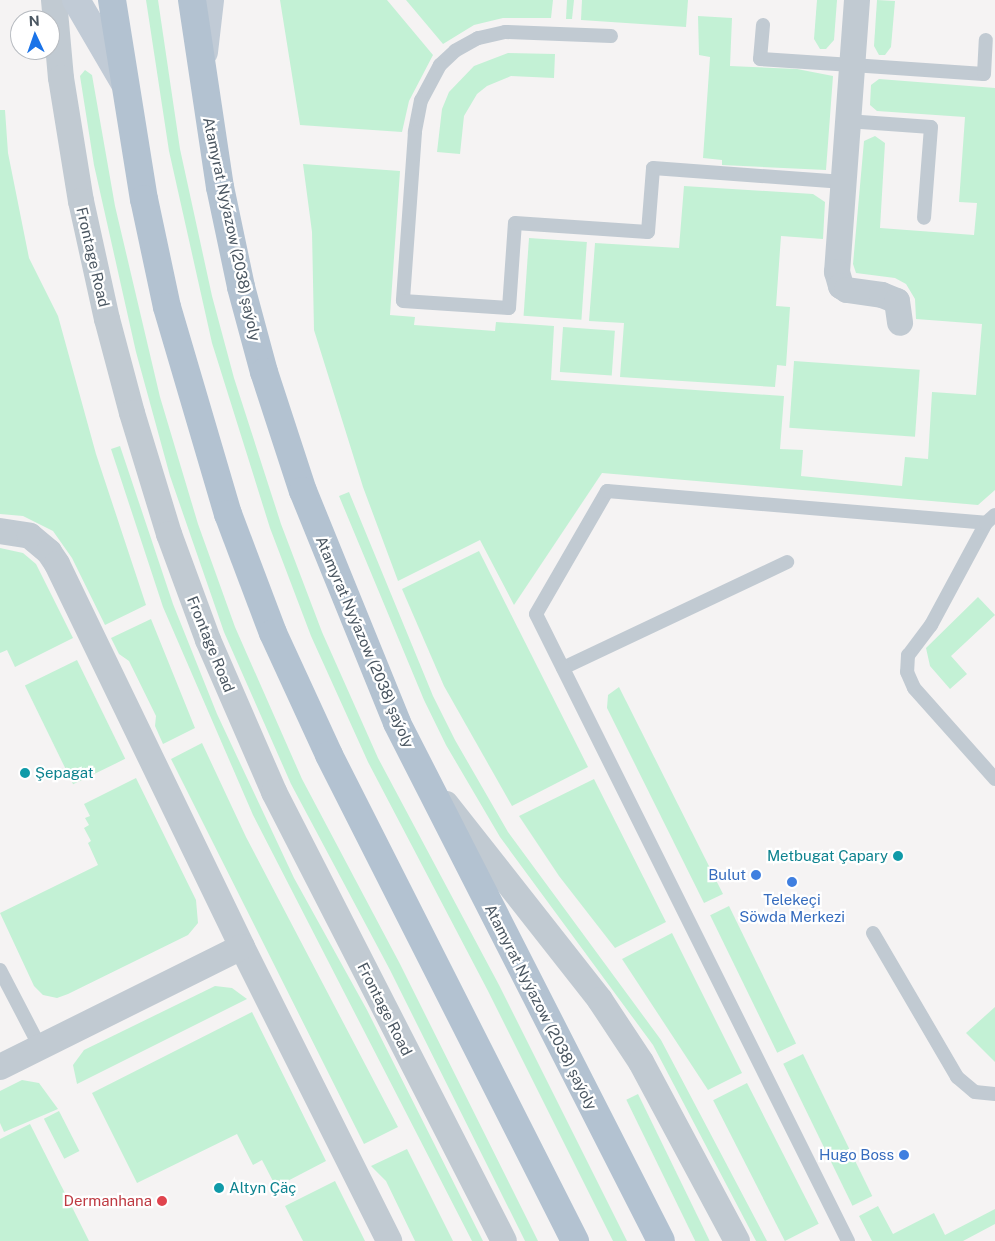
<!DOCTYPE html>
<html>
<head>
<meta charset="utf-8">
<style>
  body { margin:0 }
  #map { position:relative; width:995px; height:1241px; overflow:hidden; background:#f5f3f3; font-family:"Public Sans",sans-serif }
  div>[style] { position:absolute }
  .green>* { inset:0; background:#c3f1d5; transform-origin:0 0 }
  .lane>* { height:14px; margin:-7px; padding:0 7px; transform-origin:7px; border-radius:7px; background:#c1cad2 }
  .street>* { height:26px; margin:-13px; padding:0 13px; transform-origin:13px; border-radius:13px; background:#c1cad2 }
  .secondary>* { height:28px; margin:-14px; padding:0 14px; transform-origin:14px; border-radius:14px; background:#c1cbd6 }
  .primary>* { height:28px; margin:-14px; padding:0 14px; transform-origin:14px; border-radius:14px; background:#b3c2d1 }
  .dots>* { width:14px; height:14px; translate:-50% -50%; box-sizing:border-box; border:2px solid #fff; border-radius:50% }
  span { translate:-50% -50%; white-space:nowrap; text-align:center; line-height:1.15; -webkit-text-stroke:4.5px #fff; paint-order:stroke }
  .street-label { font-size:15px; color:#4a5661 }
  .culture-label { font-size:15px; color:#0d838f }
  .left { translate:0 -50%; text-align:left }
  .right { translate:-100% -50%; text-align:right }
  .shop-label { font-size:15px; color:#366cbe }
  .health-label { font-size:15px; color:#be3a42 }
  .north { position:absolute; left:10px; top:10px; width:50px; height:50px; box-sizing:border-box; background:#fff; border:1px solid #b7bbc0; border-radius:50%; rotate:357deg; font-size:14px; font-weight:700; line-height:20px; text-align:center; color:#4a5661 }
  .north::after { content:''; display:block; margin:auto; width:18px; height:22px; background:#1a73e8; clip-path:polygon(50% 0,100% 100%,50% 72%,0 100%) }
</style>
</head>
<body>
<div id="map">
  <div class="green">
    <i style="clip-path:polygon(146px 0,158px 0,180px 149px,212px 296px,234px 378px,281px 524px,322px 632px,378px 758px,499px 985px,627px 1241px,613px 1241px,488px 991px,368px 762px,311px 636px,270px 528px,212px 343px,169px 151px)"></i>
    <i style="clip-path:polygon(280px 0,387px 0,433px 55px,409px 101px,402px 132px,300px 125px)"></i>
    <i style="clip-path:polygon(406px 0,553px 0,551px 18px,503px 18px,474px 25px,443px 44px)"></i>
    <i style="clip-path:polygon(567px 0,574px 0,572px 19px,566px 19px)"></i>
    <i style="clip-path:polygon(582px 0,688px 0,686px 27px,581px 20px)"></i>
    <i style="clip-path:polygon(817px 0,837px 0,834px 40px,826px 49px,820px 49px,814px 39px)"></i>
    <i style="clip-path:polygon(877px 0,895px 1px,891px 47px,885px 55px,879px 55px,874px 46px)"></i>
    <i style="clip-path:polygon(698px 16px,732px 18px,730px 66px,797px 69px,833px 76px,826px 170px,722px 165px,722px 160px,703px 158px,710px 57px,699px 55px)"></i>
    <i style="clip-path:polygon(508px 53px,555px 54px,554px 78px,511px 76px,487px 86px,477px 94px,464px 116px,460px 154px,437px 152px,442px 109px,449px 92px,474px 66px)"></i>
    <i style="clip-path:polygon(85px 70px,92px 75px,115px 206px,160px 397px,198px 524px,235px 627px,302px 779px,400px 964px,538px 1241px,525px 1241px,390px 970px,291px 784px,224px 632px,170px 476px,136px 352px,94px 165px,80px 76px)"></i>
    <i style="clip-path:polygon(879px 79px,995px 88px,995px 490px,978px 505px,602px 473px,514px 605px,480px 540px,398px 581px,363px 487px,314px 330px,312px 232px,303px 164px,400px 171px,390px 315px,415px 317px,414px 325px,495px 331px,496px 322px,554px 326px,551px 380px,784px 396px,780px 449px,803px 450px,801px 476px,902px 486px,905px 457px,928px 459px,932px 392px,976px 395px,982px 324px,916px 319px,915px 299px,906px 284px,895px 278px,856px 273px,853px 264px,864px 141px,875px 136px,885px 143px,880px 228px,974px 235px,977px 203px,959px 202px,965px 117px,877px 111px,870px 105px,871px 85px)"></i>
    <i style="clip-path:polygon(0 110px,5px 110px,8px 153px,29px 258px,58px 316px,96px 454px,146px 605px,105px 625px,72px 558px,53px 531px,23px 516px,0 514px)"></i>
    <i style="clip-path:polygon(684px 186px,813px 194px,825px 202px,823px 239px,781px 236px,776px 306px,790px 307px,786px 366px,777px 365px,775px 387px,620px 377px,624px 323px,589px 321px,595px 243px,679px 248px)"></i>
    <i style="left:529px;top:238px;width:58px;height:78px;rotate:4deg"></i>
    <i style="left:563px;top:327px;width:52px;height:45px;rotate:4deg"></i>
    <i style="left:794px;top:361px;width:126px;height:67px;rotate:4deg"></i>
    <i style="clip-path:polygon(120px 446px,173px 604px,217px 714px,294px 878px,367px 1010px,483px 1241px,472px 1241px,253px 815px,163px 607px,111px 449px)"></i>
    <i style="clip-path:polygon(349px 492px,433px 696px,455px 740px,508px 832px,661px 1040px,767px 1241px,756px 1241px,653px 1045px,500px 837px,446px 745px,424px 700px,339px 496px)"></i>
    <i style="clip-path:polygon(0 548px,23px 553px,36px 564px,73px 638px,15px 667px,7px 650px,0 653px)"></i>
    <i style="clip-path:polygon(479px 551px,588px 767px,512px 806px,444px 686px,402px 589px)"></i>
    <i style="clip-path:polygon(978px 597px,995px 615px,951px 656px,967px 674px,950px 689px,930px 666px,926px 648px)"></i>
    <i style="clip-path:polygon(151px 619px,195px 728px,163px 744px,155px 726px,156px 716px,129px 661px,119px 654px,111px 638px)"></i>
    <i style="left:77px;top:660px;width:110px;height:58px;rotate:64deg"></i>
    <i style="clip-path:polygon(619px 687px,723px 894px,704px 903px,607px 708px,608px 695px)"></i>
    <i style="clip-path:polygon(202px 743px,246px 837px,398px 1127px,364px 1144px,171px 759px)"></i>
    <i style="clip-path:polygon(136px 778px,196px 900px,198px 923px,188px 935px,68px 994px,57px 998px,43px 995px,34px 986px,0 913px,98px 865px,88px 843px,91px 841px,84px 828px,89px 825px,85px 818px,90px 816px,84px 804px)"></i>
    <i style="clip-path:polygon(594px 779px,666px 922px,615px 948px,559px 876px,519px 816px)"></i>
    <i style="left:729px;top:906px;width:153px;height:21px;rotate:64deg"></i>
    <i style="clip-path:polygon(672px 933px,742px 1073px,708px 1090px,622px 959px)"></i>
    <i style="clip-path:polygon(215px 986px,232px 988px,247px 999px,77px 1084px,73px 1065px,84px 1050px)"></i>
    <i style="clip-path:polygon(995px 1007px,995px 1062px,966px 1033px)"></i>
    <i style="clip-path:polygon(252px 1012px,326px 1161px,276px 1187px,262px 1160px,253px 1165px,237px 1134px,137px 1183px,92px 1093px)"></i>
    <i style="left:803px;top:1054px;width:158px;height:22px;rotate:64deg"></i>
    <i style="clip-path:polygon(22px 1080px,39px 1083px,58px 1109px,4px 1132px,0 1123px,0 1091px)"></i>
    <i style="left:747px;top:1083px;width:158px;height:38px;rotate:63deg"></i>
    <i style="left:638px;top:1094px;width:164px;height:13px;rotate:64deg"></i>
    <i style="left:59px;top:1111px;width:45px;height:17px;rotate:63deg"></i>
    <i style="clip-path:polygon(30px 1124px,76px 1215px,89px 1241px,0 1241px,0 1139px)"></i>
    <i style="clip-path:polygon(407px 1149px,453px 1241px,415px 1241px,386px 1181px,371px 1166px)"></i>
    <i style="clip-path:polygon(335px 1181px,365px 1241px,303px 1241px,285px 1206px)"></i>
    <i style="clip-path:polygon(878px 1206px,893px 1234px,934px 1213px,945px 1235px,995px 1209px,995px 1224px,963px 1241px,872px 1241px,859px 1216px)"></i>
  </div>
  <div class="lane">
    <i style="left:763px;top:25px;width:34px;rotate:95deg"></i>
    <i style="left:760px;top:59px;width:92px;rotate:3.7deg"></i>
    <i style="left:852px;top:65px;width:132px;rotate:3.9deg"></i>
    <i style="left:984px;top:74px;width:34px;rotate:-87deg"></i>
    <i style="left:611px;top:36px;width:106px;rotate:-177.8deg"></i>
    <i style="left:505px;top:32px;width:28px;rotate:167deg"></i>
    <i style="left:478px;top:38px;width:26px;rotate:151deg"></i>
    <i style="left:455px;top:51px;width:21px;rotate:137deg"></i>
    <i style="left:440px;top:65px;width:40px;rotate:118deg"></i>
    <i style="left:421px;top:100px;width:33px;rotate:101deg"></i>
    <i style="left:415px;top:132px;width:169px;rotate:94.1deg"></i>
    <i style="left:403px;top:301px;width:106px;rotate:3.8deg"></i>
    <i style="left:509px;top:308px;width:85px;rotate:-86deg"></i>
    <i style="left:515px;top:223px;width:133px;rotate:3.9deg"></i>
    <i style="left:648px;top:232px;width:64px;rotate:-85.5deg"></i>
    <i style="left:653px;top:168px;width:191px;rotate:4.2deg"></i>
    <i style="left:847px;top:121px;width:84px;rotate:4.1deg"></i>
    <i style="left:931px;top:127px;width:91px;rotate:94.4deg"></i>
    <i style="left:986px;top:523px;width:116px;rotate:118.3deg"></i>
    <i style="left:931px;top:625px;width:38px;rotate:127deg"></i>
    <i style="left:908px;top:655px;width:17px;rotate:93deg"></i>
    <i style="left:907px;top:672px;width:17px;rotate:66deg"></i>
    <i style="left:914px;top:688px;width:122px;rotate:48.3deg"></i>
    <i style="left:563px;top:668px;width:248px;rotate:-25.3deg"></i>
    <i style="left:873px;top:933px;width:167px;rotate:59.7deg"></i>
    <i style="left:957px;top:1077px;width:23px;rotate:40deg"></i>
    <i style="left:975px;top:1092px;width:20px;rotate:6deg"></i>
    <i style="left:0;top:970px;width:87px;rotate:62.5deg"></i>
    <i style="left:848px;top:1241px;width:700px;rotate:-116.46deg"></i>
    <i style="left:536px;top:614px;width:142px;rotate:-60deg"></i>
    <i style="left:607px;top:491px;width:380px;rotate:4.8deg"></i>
    <i style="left:986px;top:523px;width:12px;rotate:-42deg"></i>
  </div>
  <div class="street">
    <i style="left:54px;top:0;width:78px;rotate:84.9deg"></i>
    <i style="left:61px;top:78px;width:125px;rotate:80.8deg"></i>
    <i style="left:81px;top:201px;width:121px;rotate:77.6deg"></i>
    <i style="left:107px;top:319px;width:97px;rotate:75.1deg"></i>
    <i style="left:132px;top:413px;width:127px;rotate:73deg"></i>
    <i style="left:169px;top:534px;width:113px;rotate:69.8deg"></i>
    <i style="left:208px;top:640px;width:166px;rotate:66.5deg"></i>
    <i style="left:274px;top:792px;width:504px;rotate:62.88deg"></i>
    <i style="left:857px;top:0;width:273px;rotate:94.2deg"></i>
    <i style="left:837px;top:272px;width:15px;rotate:74deg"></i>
    <i style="left:841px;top:286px;width:7px;rotate:34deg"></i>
    <i style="left:847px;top:290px;width:35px;rotate:8deg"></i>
    <i style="left:882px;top:295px;width:16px;rotate:22deg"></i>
    <i style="left:897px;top:301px;width:22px;rotate:82deg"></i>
    <i style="left:0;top:531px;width:30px;rotate:9deg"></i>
    <i style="left:30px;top:536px;width:25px;rotate:40deg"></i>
    <i style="left:49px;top:552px;width:14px;rotate:56deg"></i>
    <i style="left:57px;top:564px;width:425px;rotate:64.2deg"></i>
    <i style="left:242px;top:947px;width:329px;rotate:63.4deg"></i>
    <i style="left:446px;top:804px;width:249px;rotate:51.8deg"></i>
    <i style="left:600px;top:1000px;width:74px;rotate:56.5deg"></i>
    <i style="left:641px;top:1062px;width:203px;rotate:61.8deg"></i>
    <i style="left:0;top:1067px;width:270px;rotate:-26.4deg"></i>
  </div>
  <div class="secondary">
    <i style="left:76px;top:0;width:95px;rotate:59.7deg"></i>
    <i style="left:204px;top:52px;width:52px;rotate:-83.4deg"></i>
  </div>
  <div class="primary">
    <i style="left:112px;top:0;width:202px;rotate:80.9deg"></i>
    <i style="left:144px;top:199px;width:110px;rotate:78deg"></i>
    <i style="left:167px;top:307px;width:216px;rotate:73.6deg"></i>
    <i style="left:228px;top:514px;width:127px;rotate:69.3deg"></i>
    <i style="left:273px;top:633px;width:134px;rotate:65.3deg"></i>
    <i style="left:329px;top:755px;width:545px;rotate:63.15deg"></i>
    <i style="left:192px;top:0;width:189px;rotate:81.5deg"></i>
    <i style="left:220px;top:187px;width:102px;rotate:78.1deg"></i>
    <i style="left:241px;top:287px;width:88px;rotate:74.9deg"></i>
    <i style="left:264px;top:372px;width:125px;rotate:71.9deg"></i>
    <i style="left:303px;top:491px;width:250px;rotate:67.9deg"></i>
    <i style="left:397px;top:723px;width:581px;rotate:62.99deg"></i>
  </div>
  <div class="dots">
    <i style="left:25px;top:773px;background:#0f9aa8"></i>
    <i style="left:898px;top:856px;background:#0f9aa8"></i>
    <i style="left:756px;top:875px;background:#3f7fe0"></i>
    <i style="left:792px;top:882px;background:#3f7fe0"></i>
    <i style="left:904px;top:1155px;background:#3f7fe0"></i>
    <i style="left:219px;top:1188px;background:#0f9aa8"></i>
    <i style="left:162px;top:1201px;background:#e0444e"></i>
  </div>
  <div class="street-label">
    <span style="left:232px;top:229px;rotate:78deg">Atamyrat Nyýazow (2038) şaýoly</span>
    <span style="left:93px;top:257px;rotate:77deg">Frontage Road</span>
    <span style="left:365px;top:642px;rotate:67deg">Atamyrat Nyýazow (2038) şaýoly</span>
    <span style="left:211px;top:644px;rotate:68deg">Frontage Road</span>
    <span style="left:541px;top:1007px;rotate:63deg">Atamyrat Nyýazow (2038) şaýoly</span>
    <span style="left:385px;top:1009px;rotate:63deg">Frontage Road</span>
  </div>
  <div class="culture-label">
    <span class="left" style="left:35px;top:773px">Şepagat</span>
    <span class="right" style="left:888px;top:856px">Metbugat Çapary</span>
    <span class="left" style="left:229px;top:1188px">Altyn Çäç</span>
  </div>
  <div class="shop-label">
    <span class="right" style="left:746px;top:875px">Bulut</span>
    <span style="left:792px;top:908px">Telekeçi<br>Söwda Merkezi</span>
    <span class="right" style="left:894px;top:1155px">Hugo Boss</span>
  </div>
  <div class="health-label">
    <span class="right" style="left:152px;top:1201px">Dermanhana</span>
  </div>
  <div class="north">N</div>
</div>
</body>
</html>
